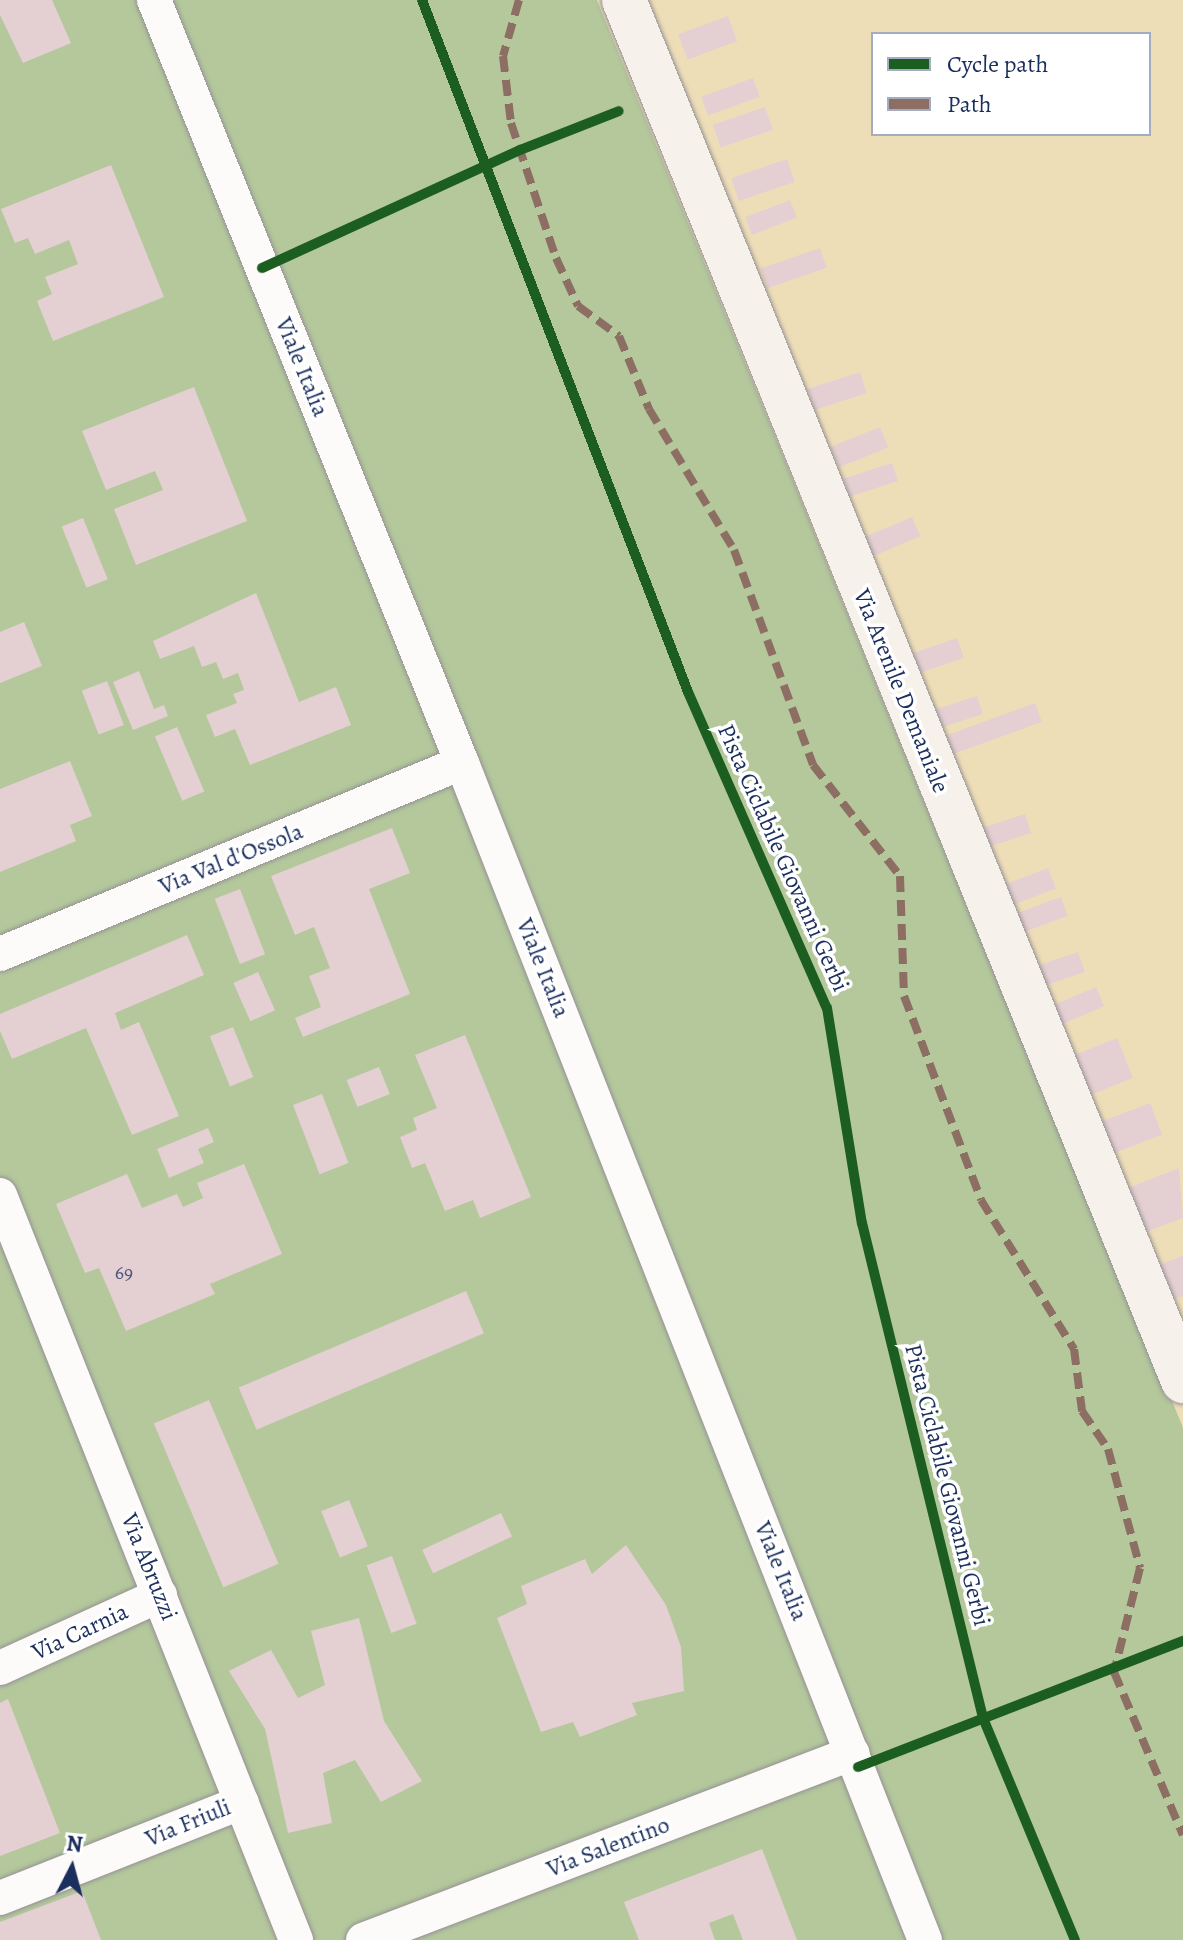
<!DOCTYPE html>
<html>
<head>
<meta charset="utf-8">
<style>
  body { margin:0 }
  #map { position:relative; width:1183px; height:1940px; overflow:hidden; background:#ede2d7; font-family:Alegreya,serif }
  div>[style] { position:absolute }
  .forest>* { inset:0; background:#b4c89c }
  .sand>* { inset:0; background:#eedeb8 }
  .building>* { inset:0; background:#e4cfd2; transform-origin:0 0 }
  .roads { filter:drop-shadow(0 0 2px #959294) drop-shadow(0 0 2px #959294) }
  .street>* { height:34px; margin:-17px; padding:0 17px; transform-origin:17px; border-radius:17px; background:#fcfbf9 }
  .secondary>* { height:44px; margin:-22px; padding:0 22px; transform-origin:22px; border-radius:22px; background:#f6f1eb }
  .quiet>* { height:8px; margin-top:-4px; transform-origin:0; background:repeating-linear-gradient(90deg,#8d6e63 0 16px,transparent 0 24px) }
  .cycleway>* { height:10px; margin:-5px; padding:0 5px; transform-origin:5px; border-radius:5px; background:#1b5e20 }
  span { translate:-50% -50%; white-space:nowrap; text-align:center; line-height:1.15; -webkit-text-stroke:7px #fff; paint-order:stroke }
  .number-label { font-size:20px; color:#4d577b }
  .number-label span { -webkit-text-stroke-width:0 }
  .street-label { font-size:24px; color:#1b2f5e }
  .legend { position:absolute; left:871px; top:32px; width:280px; height:104px; box-sizing:border-box; background:#fff; border:2px solid #a4acbf; margin:0; padding:10px 14px; list-style:none; font-size:24px; color:#1b2f5e }
  .legend li { display:flex; align-items:center; gap:16px; height:40px }
  .legend b { width:40px; border:2px solid #a4acbf }
  .north { position:absolute; left:32px; top:1828px; width:80px; height:80px; -webkit-text-stroke:6px #fff; paint-order:stroke; rotate:6deg; font-size:22px; font-weight:700; line-height:32px; text-align:center; color:#1b2f5e }
  .north::after { content:''; display:block; margin:auto; width:28px; height:36px; background:#1b2f5e; clip-path:polygon(50% 0,100% 100%,50% 72%,0 100%) }
</style>
</head>
<body>
<div id="map">
  <div class="forest">
    <i style="clip-path:polygon(0 0,597px 0,1183px 1427px,1183px 1940px,0 1940px)"></i>
  </div>
  <div class="sand">
    <i style="clip-path:polygon(evenodd,597px 0,1183px 0,1183px 1427px,940px 841px,597px 0,873px 34px,1149px 34px,1149px 134px,873px 134px,873px 34px)"></i>
  </div>
  <div class="building">
    <i style="clip-path:polygon(0 0,52px 0,71px 43px,23px 63px,0 15px)"></i>
    <i style="left:728px;top:16px;width:27px;height:53px;rotate:70deg"></i>
    <i style="left:753px;top:78px;width:20px;height:55px;rotate:70deg"></i>
    <i style="left:765px;top:107px;width:24px;height:55px;rotate:71deg"></i>
    <i style="left:787px;top:159px;width:24px;height:59px;rotate:71deg"></i>
    <i style="clip-path:polygon(111px 165px,164px 297px,53px 341px,37px 301px,52px 294px,45px 277px,78px 264px,69px 240px,35px 254px,28px 238px,15px 243px,1px 209px)"></i>
    <i style="left:790px;top:200px;width:19px;height:48px;rotate:69deg"></i>
    <i style="left:820px;top:248px;width:21px;height:63px;rotate:71deg"></i>
    <i style="left:860px;top:372px;width:22px;height:55px;rotate:72deg"></i>
    <i style="clip-path:polygon(194px 387px,247px 521px,136px 565px,114px 509px,163px 490px,155px 471px,106px 490px,82px 431px)"></i>
    <i style="left:880px;top:427px;width:22px;height:53px;rotate:68deg"></i>
    <i style="left:892px;top:463px;width:19px;height:51px;rotate:72deg"></i>
    <i style="left:912px;top:517px;width:21px;height:51px;rotate:67deg"></i>
    <i style="left:83px;top:518px;width:66px;height:23px;rotate:68deg"></i>
    <i style="clip-path:polygon(256px 593px,299px 702px,336px 687px,351px 725px,250px 765px,235px 729px,215px 737px,206px 715px,237px 703px,233px 694px,244px 690px,238px 673px,223px 679px,216px 662px,202px 667px,194px 646px,160px 659px,153px 641px)"></i>
    <i style="clip-path:polygon(24px 622px,42px 666px,0 683px,0 632px)"></i>
    <i style="left:957px;top:638px;width:21px;height:53px;rotate:71deg"></i>
    <i style="clip-path:polygon(139px 671px,154px 709px,164px 705px,168px 716px,133px 730px,113px 682px)"></i>
    <i style="left:107px;top:681px;width:47px;height:27px;rotate:69deg"></i>
    <i style="left:977px;top:696px;width:19px;height:51px;rotate:72deg"></i>
    <i style="left:1035px;top:703px;width:20px;height:139px;rotate:70deg"></i>
    <i style="left:177px;top:727px;width:70px;height:24px;rotate:67deg"></i>
    <i style="clip-path:polygon(70px 761px,92px 816px,70px 825px,76px 841px,0 872px,0 789px)"></i>
    <i style="left:1025px;top:814px;width:20px;height:56px;rotate:72deg"></i>
    <i style="clip-path:polygon(392px 828px,410px 873px,369px 889px,410px 994px,303px 1037px,295px 1018px,321px 1007px,309px 976px,330px 968px,314px 927px,295px 935px,271px 876px)"></i>
    <i style="left:1048px;top:868px;width:22px;height:51px;rotate:69deg"></i>
    <i style="left:240px;top:889px;width:70px;height:27px;rotate:69deg"></i>
    <i style="left:1061px;top:897px;width:20px;height:56px;rotate:70deg"></i>
    <i style="clip-path:polygon(187px 935px,204px 975px,115px 1013px,121px 1030px,139px 1022px,179px 1116px,132px 1135px,86px 1028px,12px 1059px,0 1031px,0 1014px)"></i>
    <i style="left:1078px;top:952px;width:21px;height:44px;rotate:71deg"></i>
    <i style="left:258px;top:972px;width:42px;height:27px;rotate:66deg"></i>
    <i style="left:1096px;top:987px;width:21px;height:53px;rotate:67deg"></i>
    <i style="left:233px;top:1027px;width:54px;height:25px;rotate:68deg"></i>
    <i style="clip-path:polygon(465px 1035px,531px 1197px,480px 1218px,473px 1200px,445px 1211px,425px 1163px,412px 1168px,400px 1137px,417px 1130px,413px 1118px,437px 1108px,415px 1055px)"></i>
    <i style="left:1117px;top:1038px;width:43px;height:53px;rotate:68deg"></i>
    <i style="left:379px;top:1067px;width:29px;height:35px;rotate:68deg"></i>
    <i style="left:322px;top:1094px;width:74px;height:31px;rotate:69deg"></i>
    <i style="left:1150px;top:1103px;width:34px;height:54px;rotate:69deg"></i>
    <i style="clip-path:polygon(208px 1128px,214px 1142px,198px 1149px,204px 1163px,169px 1178px,157px 1149px)"></i>
    <i style="clip-path:polygon(244px 1164px,282px 1254px,210px 1284px,215px 1294px,126px 1331px,99px 1268px,85px 1273px,56px 1204px,127px 1174px,142px 1208px,177px 1194px,183px 1207px,203px 1198px,197px 1183px)"></i>
    <i style="clip-path:polygon(1179px 1168px,1183px 1218px,1138px 1235px,1121px 1191px)"></i>
    <i style="clip-path:polygon(1183px 1256px,1183px 1296px,1168px 1301px,1155px 1266px)"></i>
    <i style="left:466px;top:1291px;width:46px;height:247px;rotate:67deg"></i>
    <i style="left:209px;top:1400px;width:178px;height:60px;rotate:67deg"></i>
    <i style="left:349px;top:1500px;width:50px;height:30px;rotate:68deg"></i>
    <i style="left:501px;top:1513px;width:26px;height:87px;rotate:65deg"></i>
    <i style="clip-path:polygon(626px 1545px,666px 1605px,681px 1647px,684px 1691px,632px 1703px,637px 1715px,580px 1737px,573px 1722px,541px 1732px,497px 1618px,527px 1604px,521px 1586px,585px 1559px,592px 1574px)"></i>
    <i style="left:392px;top:1556px;width:72px;height:27px;rotate:70deg"></i>
    <i style="clip-path:polygon(359px 1618px,384px 1721px,422px 1781px,381px 1802px,355px 1760px,323px 1773px,332px 1823px,288px 1833px,265px 1729px,229px 1671px,271px 1650px,298px 1698px,325px 1685px,311px 1631px)"></i>
    <i style="clip-path:polygon(8px 1699px,60px 1833px,0 1856px,0 1703px)"></i>
    <i style="clip-path:polygon(762px 1849px,797px 1940px,743px 1940px,733px 1914px,709px 1923px,715px 1940px,639px 1940px,624px 1902px)"></i>
    <i style="clip-path:polygon(82px 1891px,101px 1940px,0 1940px,0 1922px)"></i>
  </div>
  <div class="roads">
    <div class="street">
      <i style="left:154px;top:0;width:823px;rotate:68.02deg"></i>
      <i style="left:462px;top:763px;width:1265px;rotate:68.53deg"></i>
      <i style="left:0;top:954px;width:500px;rotate:-22.5deg"></i>
      <i style="left:0;top:1195px;width:802px;rotate:68.33deg"></i>
      <i style="left:0;top:1668px;width:176px;rotate:-24.5deg"></i>
      <i style="left:0;top:1898px;width:260px;rotate:-21.6deg"></i>
      <i style="left:363px;top:1940px;width:524px;rotate:-20.89deg"></i>
    </div>
    <div class="secondary">
      <i style="left:624px;top:0;width:1490px;rotate:67.96deg"></i>
    </div>
  </div>
  <div class="quiet">
    <i style="left:519px;top:0;width:58px;rotate:105.9deg"></i>
    <i style="left:503px;top:56px;width:67px;rotate:83.2deg"></i>
    <i style="left:511px;top:123px;width:142px;rotate:71.6deg"></i>
    <i style="left:556px;top:258px;width:53px;rotate:65.4deg"></i>
    <i style="left:578px;top:306px;width:51px;rotate:36.2deg"></i>
    <i style="left:619px;top:336px;width:79px;rotate:67.7deg"></i>
    <i style="left:649px;top:409px;width:165px;rotate:58.9deg"></i>
    <i style="left:734px;top:550px;width:229px;rotate:69.8deg"></i>
    <i style="left:813px;top:765px;width:141px;rotate:51.9deg"></i>
    <i style="left:900px;top:876px;width:120px;rotate:88.1deg"></i>
    <i style="left:904px;top:996px;width:218px;rotate:69.3deg"></i>
    <i style="left:981px;top:1200px;width:176px;rotate:58deg"></i>
    <i style="left:1074px;top:1349px;width:63px;rotate:82.6deg"></i>
    <i style="left:1082px;top:1411px;width:46px;rotate:55.6deg"></i>
    <i style="left:1108px;top:1449px;width:123px;rotate:74.9deg"></i>
    <i style="left:1140px;top:1568px;width:107px;rotate:104deg"></i>
    <i style="left:1114px;top:1672px;width:177px;rotate:67.1deg"></i>
  </div>
  <div class="cycleway">
    <i style="left:422px;top:0;width:741px;rotate:68.97deg"></i>
    <i style="left:688px;top:692px;width:345px;rotate:66.3deg"></i>
    <i style="left:827px;top:1008px;width:218px;rotate:80.8deg"></i>
    <i style="left:862px;top:1223px;width:510px;rotate:76.26deg"></i>
    <i style="left:983px;top:1718px;width:240px;rotate:67.5deg"></i>
    <i style="left:262px;top:268px;width:284px;rotate:-24.6deg"></i>
    <i style="left:520px;top:150px;width:106px;rotate:-21.5deg"></i>
    <i style="left:858px;top:1767px;width:349px;rotate:-21.2deg"></i>
  </div>
  <div class="number-label">
    <span style="left:124px;top:1272px">69</span>
  </div>
  <div class="street-label">
    <span style="left:302px;top:367px;rotate:68deg">Viale Italia</span>
    <span style="left:901px;top:691px;rotate:68deg">Via Arenile Demaniale</span>
    <span style="left:783px;top:858px;rotate:66deg">Pista Ciclabile Giovanni Gerbi</span>
    <span style="left:231px;top:859px;rotate:-22deg">Via Val d'Ossola</span>
    <span style="left:543px;top:968px;rotate:68deg">Viale Italia</span>
    <span style="left:947px;top:1485px;rotate:76deg">Pista Ciclabile Giovanni Gerbi</span>
    <span style="left:149px;top:1567px;rotate:68deg">Via Abruzzi</span>
    <span style="left:781px;top:1571px;rotate:68deg">Viale Italia</span>
    <span style="left:80px;top:1632px;rotate:-25deg">Via Carnia</span>
    <span style="left:188px;top:1823px;rotate:-22deg">Via Friuli</span>
    <span style="left:608px;top:1847px;rotate:-21deg">Via Salentino</span>
  </div>
  <ul class="legend">
  <li><b style="height:10px;background:#1b5e20"></b>Cycle path</li>
  <li><b style="height:10px;background:#8d6e63"></b>Path</li>
  </ul>
  <div class="north">N</div>
</div>
</body>
</html>
